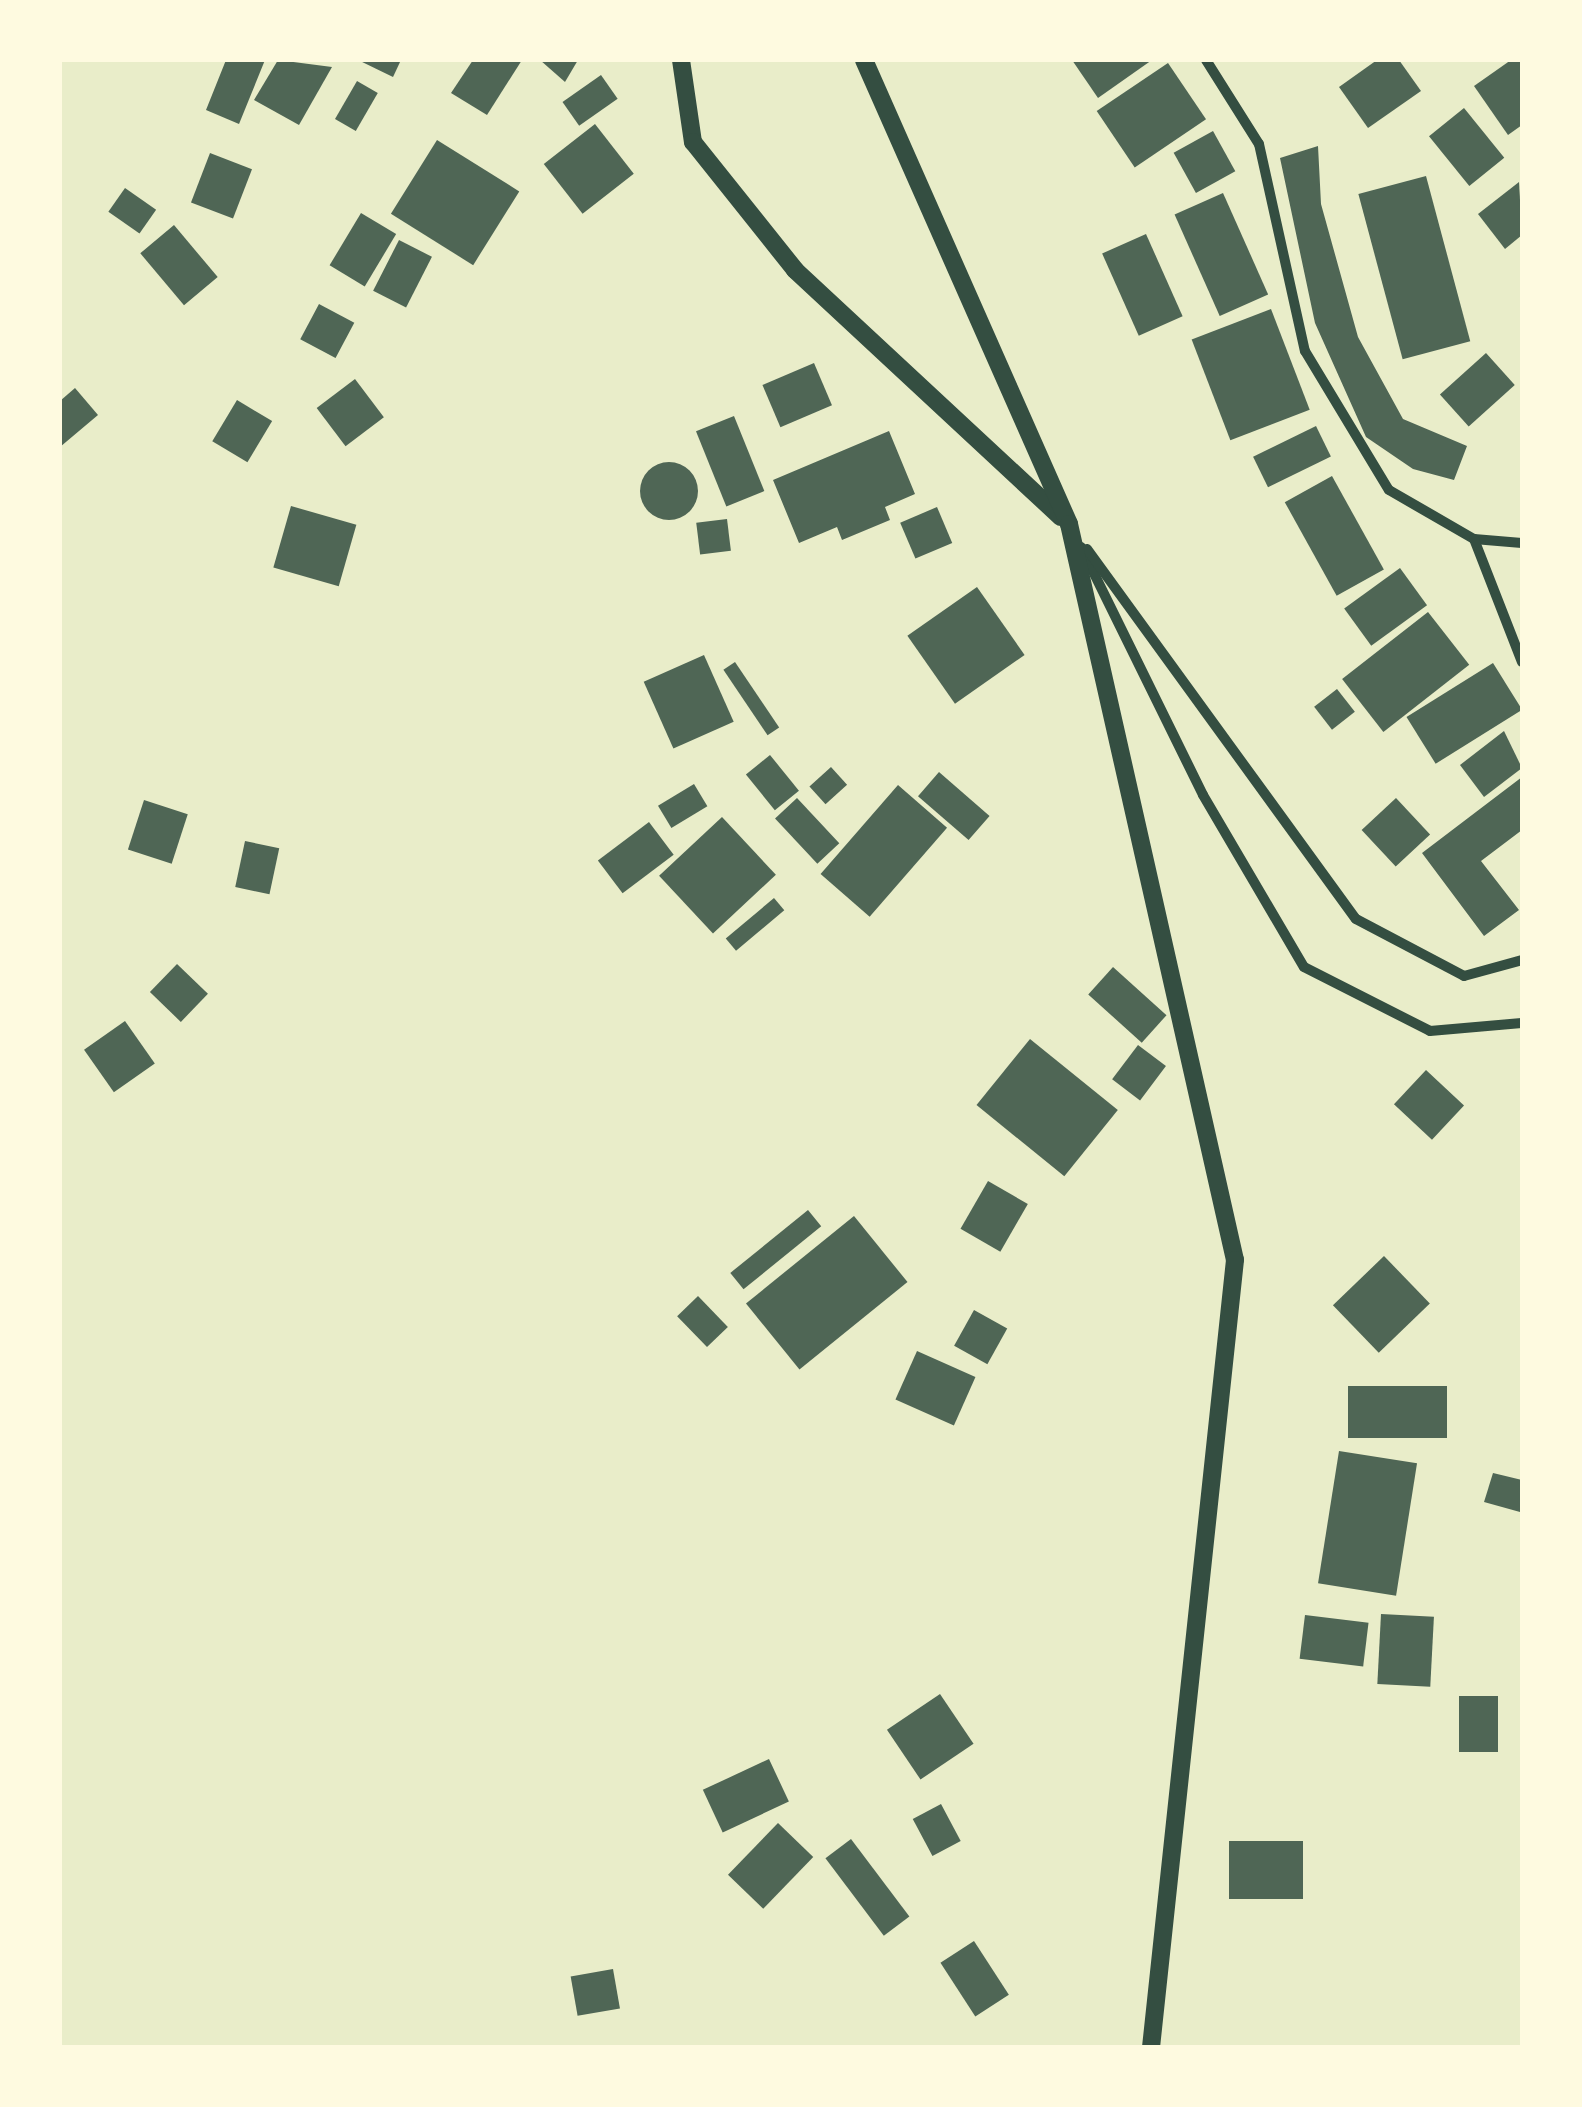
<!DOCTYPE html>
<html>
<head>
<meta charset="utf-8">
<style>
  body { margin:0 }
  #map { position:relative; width:1582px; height:2107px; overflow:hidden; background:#e9edc9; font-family:Signika,sans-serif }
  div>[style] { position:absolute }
  .building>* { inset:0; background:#4f6655; transform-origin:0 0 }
  .round { border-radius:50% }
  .minor>* { height:10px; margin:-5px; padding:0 5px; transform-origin:5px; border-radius:5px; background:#344e41 }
  .tertiary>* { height:18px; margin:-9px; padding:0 9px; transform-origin:9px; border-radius:9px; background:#344e41 }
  span { translate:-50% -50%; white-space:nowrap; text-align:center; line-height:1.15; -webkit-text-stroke:8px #fefae0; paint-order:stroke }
  .frame { position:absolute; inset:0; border:62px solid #fefae0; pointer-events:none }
</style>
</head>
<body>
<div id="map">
  <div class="building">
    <i style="clip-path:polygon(226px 60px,265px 60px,239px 124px,206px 110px)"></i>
    <i style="clip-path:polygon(278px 60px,332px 67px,299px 125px,254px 100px)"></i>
    <i style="clip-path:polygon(358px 60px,401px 60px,393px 77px)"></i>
    <i style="clip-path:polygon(473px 60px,522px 60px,487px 115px,451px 93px)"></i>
    <i style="clip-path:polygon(540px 60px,578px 60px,565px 82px)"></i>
    <i style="clip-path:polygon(1072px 60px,1152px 60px,1098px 98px)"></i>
    <i style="clip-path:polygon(1377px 60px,1399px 60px,1421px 91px,1368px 128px,1339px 87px)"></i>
    <i style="clip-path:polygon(1511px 60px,1522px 60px,1522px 125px,1508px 135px,1474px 86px)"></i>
    <i style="left:1168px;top:63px;width:68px;height:86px;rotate:56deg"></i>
    <i style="left:601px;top:75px;width:29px;height:47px;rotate:55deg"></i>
    <i style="left:357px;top:81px;width:24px;height:44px;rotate:30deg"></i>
    <i style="left:1464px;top:108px;width:64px;height:45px;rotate:51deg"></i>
    <i style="left:595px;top:124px;width:63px;height:65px;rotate:52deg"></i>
    <i style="left:1213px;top:131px;width:46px;height:45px;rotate:61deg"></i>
    <i style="left:437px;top:140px;width:97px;height:87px;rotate:32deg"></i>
    <i style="clip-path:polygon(1318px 146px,1321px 204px,1358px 337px,1403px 419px,1467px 446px,1454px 480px,1413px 469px,1366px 437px,1315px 323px,1280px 158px)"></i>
    <i style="left:210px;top:153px;width:45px;height:53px;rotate:21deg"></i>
    <i style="left:1426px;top:176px;width:171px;height:70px;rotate:75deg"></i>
    <i style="clip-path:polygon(1519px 182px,1522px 235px,1505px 249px,1478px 214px)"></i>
    <i style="left:125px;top:188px;width:38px;height:29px;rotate:35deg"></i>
    <i style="left:1223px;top:193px;width:111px;height:53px;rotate:66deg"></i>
    <i style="left:361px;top:213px;width:41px;height:61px;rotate:31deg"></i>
    <i style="left:174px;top:225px;width:68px;height:44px;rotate:50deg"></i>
    <i style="left:1146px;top:234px;width:90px;height:48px;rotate:66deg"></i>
    <i style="left:399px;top:240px;width:37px;height:57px;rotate:27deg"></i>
    <i style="left:319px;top:304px;width:40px;height:40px;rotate:28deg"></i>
    <i style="left:1271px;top:309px;width:108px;height:85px;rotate:69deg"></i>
    <i style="left:1486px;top:353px;width:43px;height:62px;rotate:48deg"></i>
    <i style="left:814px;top:363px;width:46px;height:56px;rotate:67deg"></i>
    <i style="left:355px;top:379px;width:48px;height:48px;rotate:53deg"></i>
    <i style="clip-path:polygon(75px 388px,98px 415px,60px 447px,60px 401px)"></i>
    <i style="left:237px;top:400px;width:41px;height:48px;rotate:31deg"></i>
    <i style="left:734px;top:416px;width:81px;height:41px;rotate:68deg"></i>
    <i style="left:1316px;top:426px;width:34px;height:70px;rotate:64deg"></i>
    <i style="clip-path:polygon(889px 431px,915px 494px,885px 507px,890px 520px,842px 540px,837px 527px,799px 543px,773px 480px)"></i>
    <i class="round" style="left:640px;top:462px;width:58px;height:58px"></i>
    <i style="left:1332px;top:476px;width:107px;height:54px;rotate:61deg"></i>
    <i style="left:291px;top:506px;width:68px;height:64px;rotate:16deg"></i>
    <i style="left:937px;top:507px;width:39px;height:40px;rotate:67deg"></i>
    <i style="left:727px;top:519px;width:32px;height:31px;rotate:83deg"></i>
    <i style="left:1400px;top:568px;width:46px;height:69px;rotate:54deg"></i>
    <i style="left:977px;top:587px;width:83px;height:85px;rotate:55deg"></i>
    <i style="left:1428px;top:612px;width:67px;height:109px;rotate:52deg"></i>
    <i style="left:704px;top:655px;width:73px;height:66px;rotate:66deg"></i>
    <i style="left:735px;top:662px;width:79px;height:14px;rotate:56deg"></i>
    <i style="left:1493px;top:663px;width:55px;height:102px;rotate:58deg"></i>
    <i style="left:1337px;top:689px;width:29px;height:29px;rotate:52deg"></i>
    <i style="clip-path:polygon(1504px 731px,1522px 768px,1484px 797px,1460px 765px)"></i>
    <i style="left:770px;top:755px;width:46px;height:31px;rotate:51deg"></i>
    <i style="left:831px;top:767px;width:24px;height:29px;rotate:48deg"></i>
    <i style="left:939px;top:772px;width:67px;height:32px;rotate:41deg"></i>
    <i style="clip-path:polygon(1522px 777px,1522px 830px,1481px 861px,1519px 910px,1484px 936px,1422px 853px)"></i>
    <i style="left:694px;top:784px;width:26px;height:42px;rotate:59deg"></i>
    <i style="left:898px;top:785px;width:65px;height:118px;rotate:41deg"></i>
    <i style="left:797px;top:798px;width:62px;height:30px;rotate:47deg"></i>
    <i style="left:1396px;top:798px;width:50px;height:47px;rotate:47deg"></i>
    <i style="left:144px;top:800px;width:46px;height:52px;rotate:18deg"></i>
    <i style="left:722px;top:817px;width:79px;height:86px;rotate:47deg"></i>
    <i style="left:649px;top:822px;width:41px;height:64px;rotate:53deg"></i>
    <i style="left:245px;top:841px;width:35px;height:47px;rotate:12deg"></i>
    <i style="left:774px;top:898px;width:16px;height:63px;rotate:50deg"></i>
    <i style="left:177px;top:964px;width:43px;height:39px;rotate:44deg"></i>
    <i style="left:1113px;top:967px;width:72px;height:37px;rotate:42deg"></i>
    <i style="left:125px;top:1021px;width:52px;height:50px;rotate:55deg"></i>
    <i style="left:1030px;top:1039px;width:113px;height:85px;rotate:39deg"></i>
    <i style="left:1138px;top:1045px;width:35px;height:43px;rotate:37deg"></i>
    <i style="left:1426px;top:1070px;width:52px;height:47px;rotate:43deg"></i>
    <i style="left:988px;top:1181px;width:46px;height:55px;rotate:30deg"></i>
    <i style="left:808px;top:1210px;width:21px;height:100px;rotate:51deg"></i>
    <i style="left:854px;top:1216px;width:85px;height:139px;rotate:51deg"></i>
    <i style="left:1384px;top:1256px;width:66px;height:71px;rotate:46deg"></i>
    <i style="left:698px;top:1296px;width:43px;height:29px;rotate:46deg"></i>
    <i style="left:974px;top:1310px;width:38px;height:41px;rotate:29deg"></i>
    <i style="left:917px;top:1351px;width:64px;height:53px;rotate:24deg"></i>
    <i style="left:1447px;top:1386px;width:52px;height:99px;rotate:90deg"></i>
    <i style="left:1339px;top:1451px;width:79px;height:134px;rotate:9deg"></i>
    <i style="clip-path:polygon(1493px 1473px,1522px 1480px,1520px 1512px,1484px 1502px)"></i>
    <i style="left:1381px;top:1614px;width:53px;height:70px;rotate:3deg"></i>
    <i style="left:1305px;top:1615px;width:64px;height:44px;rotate:7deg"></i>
    <i style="left:940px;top:1694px;width:60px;height:64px;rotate:56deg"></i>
    <i style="left:1459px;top:1696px;width:39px;height:56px"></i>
    <i style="left:769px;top:1759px;width:47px;height:73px;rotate:65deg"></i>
    <i style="left:941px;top:1804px;width:42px;height:32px;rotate:62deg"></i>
    <i style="left:778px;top:1823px;width:49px;height:72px;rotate:44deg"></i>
    <i style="left:851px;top:1839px;width:97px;height:32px;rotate:53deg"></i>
    <i style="left:1229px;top:1841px;width:74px;height:58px"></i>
    <i style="left:974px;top:1941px;width:64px;height:40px;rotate:57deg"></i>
    <i style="left:613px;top:1969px;width:40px;height:43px;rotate:80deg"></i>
  </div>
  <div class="minor">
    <i style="left:1206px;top:60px;width:99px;rotate:57.8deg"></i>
    <i style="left:1259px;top:144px;width:212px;rotate:77.5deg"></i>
    <i style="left:1305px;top:351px;width:162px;rotate:58.9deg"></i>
    <i style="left:1389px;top:490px;width:98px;rotate:30deg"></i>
    <i style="left:1474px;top:539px;width:48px;rotate:4.8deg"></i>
    <i style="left:1474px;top:539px;width:132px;rotate:68.7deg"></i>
    <i style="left:1081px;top:547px;width:276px;rotate:63.8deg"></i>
    <i style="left:1203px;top:795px;width:199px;rotate:59.6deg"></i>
    <i style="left:1304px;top:967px;width:141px;rotate:26.9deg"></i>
    <i style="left:1430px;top:1031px;width:92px;rotate:-5deg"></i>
    <i style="left:1087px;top:549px;width:457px;rotate:54deg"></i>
    <i style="left:1356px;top:919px;width:122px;rotate:27.8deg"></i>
    <i style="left:1464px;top:976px;width:60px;rotate:-15.4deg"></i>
  </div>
  <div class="tertiary">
    <i style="left:681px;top:60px;width:83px;rotate:81.7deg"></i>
    <i style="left:693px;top:142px;width:164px;rotate:51.4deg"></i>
    <i style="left:795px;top:270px;width:363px;rotate:42.9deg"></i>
    <i style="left:864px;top:60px;width:507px;rotate:66.16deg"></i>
    <i style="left:1069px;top:524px;width:754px;rotate:77.29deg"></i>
    <i style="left:1235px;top:1260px;width:791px;rotate:96.09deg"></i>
  </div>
  <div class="frame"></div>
</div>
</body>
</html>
